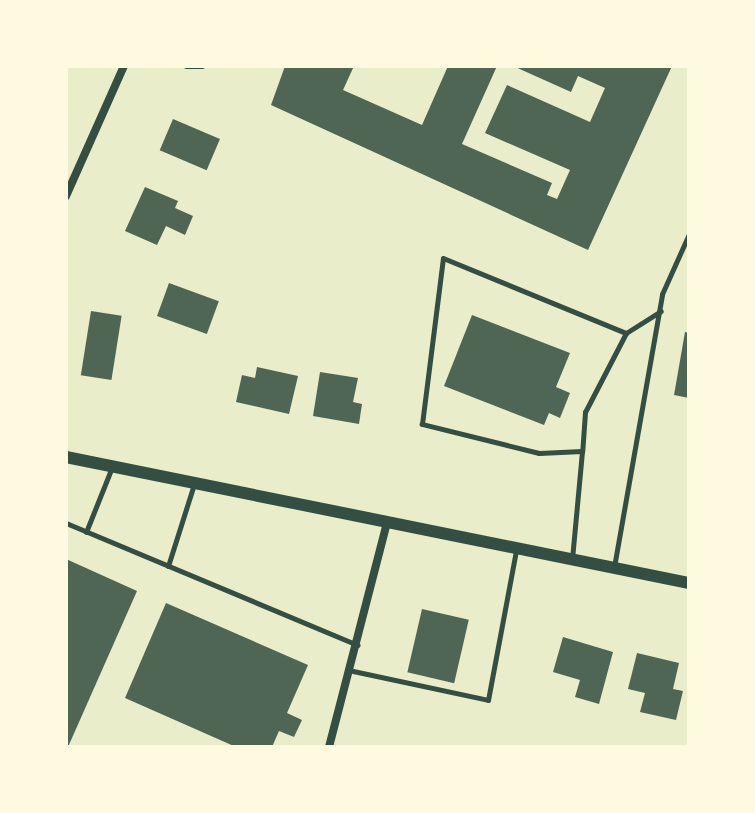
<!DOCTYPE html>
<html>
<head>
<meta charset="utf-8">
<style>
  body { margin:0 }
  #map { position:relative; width:755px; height:813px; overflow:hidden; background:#e9edc9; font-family:Bitter,serif }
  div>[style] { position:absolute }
  .building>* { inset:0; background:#4f6655; transform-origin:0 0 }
  .service>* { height:5px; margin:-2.5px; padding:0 2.5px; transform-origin:2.5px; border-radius:2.5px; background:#344e41 }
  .minor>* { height:8px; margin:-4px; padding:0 4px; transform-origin:4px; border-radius:4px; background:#344e41 }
  .tertiary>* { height:12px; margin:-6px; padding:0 6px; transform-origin:6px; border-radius:6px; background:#344e41 }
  span { translate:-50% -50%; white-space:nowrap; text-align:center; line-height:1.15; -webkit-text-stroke:7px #fefae0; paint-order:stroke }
  .frame { position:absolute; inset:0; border:68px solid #fefae0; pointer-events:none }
</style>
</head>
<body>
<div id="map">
  <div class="building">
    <i style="clip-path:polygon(285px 66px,354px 66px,343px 90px,422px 125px,448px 66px,497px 66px,462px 144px,552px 183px,547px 195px,557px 199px,570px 170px,485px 133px,507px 85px,590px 122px,605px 88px,578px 76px,571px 92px,513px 66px,672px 66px,588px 250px,271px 105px)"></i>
    <i style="left:173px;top:119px;width:51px;height:34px;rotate:23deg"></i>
    <i style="clip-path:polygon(145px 187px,178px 201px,175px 208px,193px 216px,185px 235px,166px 226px,157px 245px,125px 231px)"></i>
    <i style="left:169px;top:283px;width:53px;height:35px;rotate:20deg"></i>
    <i style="left:91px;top:311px;width:31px;height:65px;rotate:9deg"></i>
    <i style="clip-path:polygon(472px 315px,570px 353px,556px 387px,570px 393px,560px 418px,549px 413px,544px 425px,444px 386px)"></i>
    <i style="clip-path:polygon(685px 332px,689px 333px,689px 398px,674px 395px)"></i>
    <i style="clip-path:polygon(257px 367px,298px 376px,289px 414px,236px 402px,242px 375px,255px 378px)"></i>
    <i style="clip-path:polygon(320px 372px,358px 378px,353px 402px,362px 404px,359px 424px,313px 416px)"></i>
    <i style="clip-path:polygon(66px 559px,137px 591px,68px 747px,66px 747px)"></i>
    <i style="clip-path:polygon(166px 603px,308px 665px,287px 713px,302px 720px,294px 737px,279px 731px,272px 747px,236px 747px,125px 698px)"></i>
    <i style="left:422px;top:609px;width:48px;height:65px;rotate:13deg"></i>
    <i style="clip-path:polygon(563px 637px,613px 652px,599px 704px,575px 697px,580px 680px,553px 672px)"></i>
    <i style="clip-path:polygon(637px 653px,679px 663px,673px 689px,683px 691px,676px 720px,640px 712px,645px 693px,628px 689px)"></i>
  </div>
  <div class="service">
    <i style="left:186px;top:66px;width:16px"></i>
    <i style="left:626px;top:333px;width:41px;rotate:-32.2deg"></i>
    <i style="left:66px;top:523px;width:316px;rotate:22.7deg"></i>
    <i style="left:86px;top:532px;width:70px;rotate:-68.2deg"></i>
    <i style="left:572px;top:559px;width:108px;rotate:-84.7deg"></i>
    <i style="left:582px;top:451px;width:43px;rotate:177.3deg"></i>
    <i style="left:539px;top:453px;width:121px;rotate:-166.1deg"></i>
    <i style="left:422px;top:424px;width:167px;rotate:-82.8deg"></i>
    <i style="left:443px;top:258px;width:198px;rotate:22.3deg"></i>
    <i style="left:626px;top:333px;width:89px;rotate:117.4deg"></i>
    <i style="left:585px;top:412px;width:39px;rotate:94deg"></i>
    <i style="left:168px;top:566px;width:86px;rotate:-72.4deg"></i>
    <i style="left:614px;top:567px;width:277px;rotate:-80deg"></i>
    <i style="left:662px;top:294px;width:66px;rotate:-65.8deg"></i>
    <i style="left:353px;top:671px;width:138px;rotate:12.1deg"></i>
    <i style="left:488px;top:700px;width:152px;rotate:-79.4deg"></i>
  </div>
  <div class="minor">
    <i style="left:66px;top:196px;width:142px;rotate:-66deg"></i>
    <i style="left:329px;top:747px;width:231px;rotate:-75.5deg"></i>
  </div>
  <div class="tertiary">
    <i style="left:66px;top:457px;width:636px;rotate:11.43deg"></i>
  </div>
  <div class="frame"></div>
</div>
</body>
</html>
